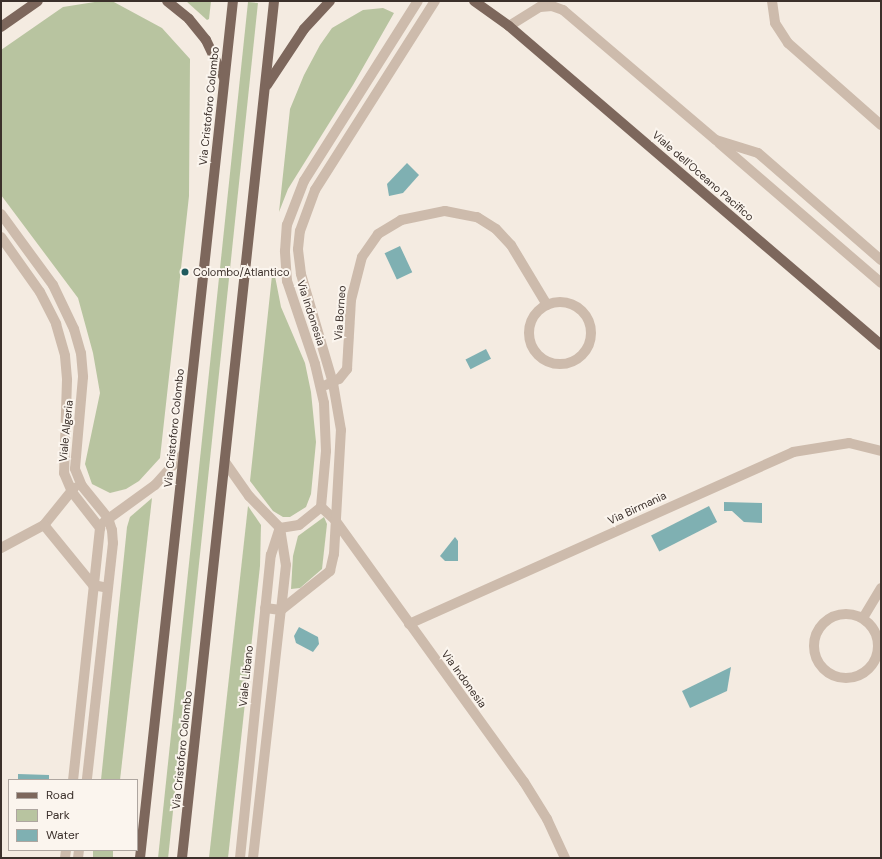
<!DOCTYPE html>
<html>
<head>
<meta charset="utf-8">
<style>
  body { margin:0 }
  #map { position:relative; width:882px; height:859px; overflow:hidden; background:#f4ebe1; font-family:"DM Sans",sans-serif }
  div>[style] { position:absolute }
  .green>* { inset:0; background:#b8c4a0; transform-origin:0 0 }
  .water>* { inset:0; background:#7fb0b2; transform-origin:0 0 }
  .minor>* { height:10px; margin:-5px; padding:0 5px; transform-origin:5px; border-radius:5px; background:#cdbbac }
  .minor>.ring { margin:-5px; padding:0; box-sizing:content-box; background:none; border:10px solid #cdbbac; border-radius:50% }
  .major>* { height:10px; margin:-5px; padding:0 5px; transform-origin:5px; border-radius:5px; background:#7d675c }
  .dots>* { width:11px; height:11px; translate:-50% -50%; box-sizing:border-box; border:2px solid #fbf5ee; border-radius:50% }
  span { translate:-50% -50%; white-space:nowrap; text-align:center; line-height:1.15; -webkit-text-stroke:4px #fbf5ee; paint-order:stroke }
  .street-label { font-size:11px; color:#3b302b }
  .poi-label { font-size:11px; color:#3b302b }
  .left { translate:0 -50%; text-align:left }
  .frame { position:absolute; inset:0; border:2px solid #3b302b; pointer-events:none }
  .legend { position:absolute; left:8px; top:779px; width:130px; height:72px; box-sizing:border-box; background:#fbf5ee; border:1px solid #aea6a0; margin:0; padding:5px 7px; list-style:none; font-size:12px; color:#3b302b }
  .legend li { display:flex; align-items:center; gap:8px; height:20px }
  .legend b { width:20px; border:1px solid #aea6a0 }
</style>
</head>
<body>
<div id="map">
  <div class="green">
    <i style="clip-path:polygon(101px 1px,112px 1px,162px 28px,190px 59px,189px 196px,160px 458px,139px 481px,126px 489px,110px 493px,92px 484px,85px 464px,100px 393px,93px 353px,78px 298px,1px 195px,1px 50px,63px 7px)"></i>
    <i style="clip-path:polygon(186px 1px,211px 1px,209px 19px,207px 20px)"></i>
    <i style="left:248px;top:2px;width:10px;height:861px;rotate:6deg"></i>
    <i style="clip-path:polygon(383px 8px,394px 13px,353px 85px,288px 189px,279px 212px,290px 109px,304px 75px,320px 45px,332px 28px,363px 10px)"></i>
    <i style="clip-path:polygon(273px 266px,281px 307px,305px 363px,311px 392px,316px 442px,311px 494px,306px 507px,290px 517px,283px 517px,273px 511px,250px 481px)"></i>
    <i style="clip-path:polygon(152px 498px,120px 780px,101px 780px,127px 527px,130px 517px)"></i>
    <i style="clip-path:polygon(248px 506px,261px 525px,260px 566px,228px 858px,209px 858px)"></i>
    <i style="clip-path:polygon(324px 517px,327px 524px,322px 569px,300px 588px,291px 589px,293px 556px,298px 536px)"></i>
    <i style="left:93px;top:850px;width:20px;height:8px"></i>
  </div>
  <div class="water">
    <i style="clip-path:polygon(407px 163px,419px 175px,403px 193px,389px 196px,387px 184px)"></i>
    <i style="left:400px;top:246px;width:29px;height:17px;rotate:65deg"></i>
    <i style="left:486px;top:349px;width:11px;height:23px;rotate:63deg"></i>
    <i style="clip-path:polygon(724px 502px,762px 503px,762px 523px,744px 522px,732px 511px,724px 511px)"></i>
    <i style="left:709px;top:506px;width:18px;height:65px;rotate:63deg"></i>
    <i style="clip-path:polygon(455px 537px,458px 541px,458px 561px,445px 561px,440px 556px)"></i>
    <i style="clip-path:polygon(299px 627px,318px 637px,319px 644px,313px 652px,296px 643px,294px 636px)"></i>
    <i style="clip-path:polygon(731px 667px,727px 691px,690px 708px,682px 691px)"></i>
    <i style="clip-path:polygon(18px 774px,49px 775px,49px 780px,18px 780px)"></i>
  </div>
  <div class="minor">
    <i style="left:772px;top:1px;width:22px;rotate:82deg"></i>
    <i style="left:775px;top:23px;width:24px;rotate:57deg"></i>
    <i style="left:788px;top:43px;width:124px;rotate:41.4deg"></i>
    <i style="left:509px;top:26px;width:36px;rotate:-32deg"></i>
    <i style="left:540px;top:7px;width:12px;rotate:-5deg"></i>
    <i style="left:552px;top:6px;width:12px;rotate:20deg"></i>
    <i style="left:563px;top:10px;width:201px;rotate:40.4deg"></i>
    <i style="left:716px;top:140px;width:44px;rotate:17.2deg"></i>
    <i style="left:758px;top:153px;width:163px;rotate:41deg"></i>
    <i style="left:719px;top:143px;width:214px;rotate:40.8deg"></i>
    <i style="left:1px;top:214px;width:88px;rotate:53.8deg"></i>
    <i style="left:53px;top:285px;width:49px;rotate:64.5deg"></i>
    <i style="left:74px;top:329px;width:25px;rotate:74deg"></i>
    <i style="left:81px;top:353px;width:24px;rotate:85deg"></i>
    <i style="left:83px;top:377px;width:92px;rotate:95deg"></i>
    <i style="left:75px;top:469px;width:18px;rotate:68deg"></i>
    <i style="left:82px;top:486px;width:41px;rotate:50.9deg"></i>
    <i style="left:108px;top:518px;width:13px;rotate:72deg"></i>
    <i style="left:112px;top:530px;width:13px;rotate:86deg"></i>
    <i style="left:113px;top:543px;width:238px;rotate:96.3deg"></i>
    <i style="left:1px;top:237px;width:67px;rotate:54.7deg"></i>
    <i style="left:40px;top:292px;width:36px;rotate:63deg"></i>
    <i style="left:56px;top:324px;width:33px;rotate:74deg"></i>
    <i style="left:65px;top:356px;width:24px;rotate:85deg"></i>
    <i style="left:67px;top:380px;width:93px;rotate:91.8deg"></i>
    <i style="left:64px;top:473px;width:21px;rotate:67deg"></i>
    <i style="left:72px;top:492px;width:46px;rotate:52.1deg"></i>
    <i style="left:100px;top:528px;width:253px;rotate:96.1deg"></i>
    <i class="ring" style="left:529px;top:302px;width:52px;height:52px"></i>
    <i style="left:326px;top:385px;width:14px;rotate:-25deg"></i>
    <i style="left:339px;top:379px;width:13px;rotate:-51deg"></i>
    <i style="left:347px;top:369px;width:69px;rotate:-86.7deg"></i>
    <i style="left:351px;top:300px;width:44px;rotate:-75.7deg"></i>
    <i style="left:362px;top:257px;width:28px;rotate:-55deg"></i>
    <i style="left:378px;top:234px;width:27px;rotate:-31deg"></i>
    <i style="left:401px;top:220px;width:45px;rotate:-11.6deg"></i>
    <i style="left:445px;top:211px;width:33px;rotate:11deg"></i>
    <i style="left:477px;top:217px;width:22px;rotate:32deg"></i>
    <i style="left:496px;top:229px;width:22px;rotate:47deg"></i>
    <i style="left:511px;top:245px;width:70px;rotate:59deg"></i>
    <i style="left:225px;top:462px;width:42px;rotate:54.8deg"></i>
    <i style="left:249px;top:496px;width:45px;rotate:45.9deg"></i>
    <i style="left:280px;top:528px;width:37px;rotate:81deg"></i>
    <i style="left:286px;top:565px;width:45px;rotate:96.3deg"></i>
    <i style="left:281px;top:610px;width:16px;rotate:-173deg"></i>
    <i style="left:321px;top:507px;width:56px;rotate:-84.9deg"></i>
    <i style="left:326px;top:451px;width:48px;rotate:-92.4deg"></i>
    <i style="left:324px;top:403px;width:40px;rotate:-103deg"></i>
    <i style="left:315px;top:364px;width:88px;rotate:-108.6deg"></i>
    <i style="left:287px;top:281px;width:30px;rotate:-94deg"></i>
    <i style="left:285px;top:251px;width:26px;rotate:-86deg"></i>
    <i style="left:287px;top:225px;width:47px;rotate:-68.9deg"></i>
    <i style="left:304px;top:181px;width:213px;rotate:-57.7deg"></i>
    <i style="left:321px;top:507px;width:19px;rotate:43deg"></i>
    <i style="left:335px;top:520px;width:323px;rotate:54.2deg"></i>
    <i style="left:524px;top:782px;width:44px;rotate:58.1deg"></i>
    <i style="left:547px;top:819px;width:43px;rotate:65.2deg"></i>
    <i style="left:104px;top:522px;width:63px;rotate:-36deg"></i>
    <i style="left:155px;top:485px;width:42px;rotate:-47.9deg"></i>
    <i style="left:44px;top:525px;width:48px;rotate:-51deg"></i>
    <i style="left:1px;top:548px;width:49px;rotate:-28.1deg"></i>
    <i style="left:44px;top:525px;width:77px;rotate:50.8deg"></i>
    <i style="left:93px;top:585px;width:15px;rotate:11deg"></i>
    <i class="ring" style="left:814px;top:614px;width:54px;height:54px"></i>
    <i style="left:863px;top:618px;width:35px;rotate:-59deg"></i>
    <i style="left:409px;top:624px;width:421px;rotate:-24.1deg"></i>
    <i style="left:793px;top:452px;width:57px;rotate:-9.1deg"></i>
    <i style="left:849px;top:443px;width:33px;rotate:14deg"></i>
    <i style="left:65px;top:858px;width:8px;rotate:-83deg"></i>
    <i style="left:78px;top:858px;width:8px;rotate:-83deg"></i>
    <i style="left:240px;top:858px;width:305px;rotate:-84.2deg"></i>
    <i style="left:271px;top:555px;width:28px;rotate:-72deg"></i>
    <i style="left:280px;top:528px;width:19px;rotate:-9deg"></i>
    <i style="left:299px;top:525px;width:28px;rotate:-39deg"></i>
    <i style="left:253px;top:858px;width:250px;rotate:-83.6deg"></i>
    <i style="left:281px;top:610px;width:63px;rotate:-38.5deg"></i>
    <i style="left:330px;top:571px;width:17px;rotate:-77deg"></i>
    <i style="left:334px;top:554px;width:124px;rotate:-86.8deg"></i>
    <i style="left:341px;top:430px;width:48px;rotate:-99.7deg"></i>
    <i style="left:333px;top:383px;width:114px;rotate:-106.4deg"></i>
    <i style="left:301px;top:274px;width:25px;rotate:-97deg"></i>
    <i style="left:298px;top:249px;width:18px;rotate:-84deg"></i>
    <i style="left:300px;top:231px;width:44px;rotate:-69.9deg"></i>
    <i style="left:315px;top:190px;width:224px;rotate:-57.6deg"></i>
  </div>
  <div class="major">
    <i style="left:167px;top:1px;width:28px;rotate:39deg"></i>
    <i style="left:189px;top:19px;width:27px;rotate:51deg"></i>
    <i style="left:206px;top:40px;width:42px;rotate:64.7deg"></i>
    <i style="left:474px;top:1px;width:43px;rotate:35.5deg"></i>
    <i style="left:509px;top:26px;width:490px;rotate:40.6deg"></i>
    <i style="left:1px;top:27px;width:45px;rotate:-35.1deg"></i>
    <i style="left:267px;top:85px;width:67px;rotate:-56.5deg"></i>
    <i style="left:304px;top:29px;width:38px;rotate:-47deg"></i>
    <i style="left:140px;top:858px;width:862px;rotate:-83.81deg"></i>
    <i style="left:182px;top:858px;width:862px;rotate:-83.87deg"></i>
  </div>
  <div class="dots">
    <i style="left:185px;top:272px;background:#1f5a5e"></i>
  </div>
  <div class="street-label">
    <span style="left:209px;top:106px;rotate:-84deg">Via Cristoforo Colombo</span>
    <span style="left:703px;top:176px;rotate:41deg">Viale dell'Oceano Pacifico</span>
    <span style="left:311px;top:313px;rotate:72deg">Via Indonesia</span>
    <span style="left:340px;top:313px;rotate:-86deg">Via Borneo</span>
    <span style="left:174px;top:428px;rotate:-84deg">Via Cristoforo Colombo</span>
    <span style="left:66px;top:431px;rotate:-84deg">Viale Algeria</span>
    <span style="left:637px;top:508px;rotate:-25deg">Via Birmania</span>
    <span style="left:246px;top:676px;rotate:-84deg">Viale Libano</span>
    <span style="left:464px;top:679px;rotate:54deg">Via Indonesia</span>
    <span style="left:182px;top:750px;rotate:-84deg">Via Cristoforo Colombo</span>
  </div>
  <div class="poi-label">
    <span class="left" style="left:193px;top:272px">Colombo/Atlantico</span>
  </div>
  <div class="frame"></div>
  <ul class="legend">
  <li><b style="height:5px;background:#7d675c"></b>Road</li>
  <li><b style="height:11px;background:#b8c4a0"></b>Park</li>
  <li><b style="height:11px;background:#7fb0b2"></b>Water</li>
  </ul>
</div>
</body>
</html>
